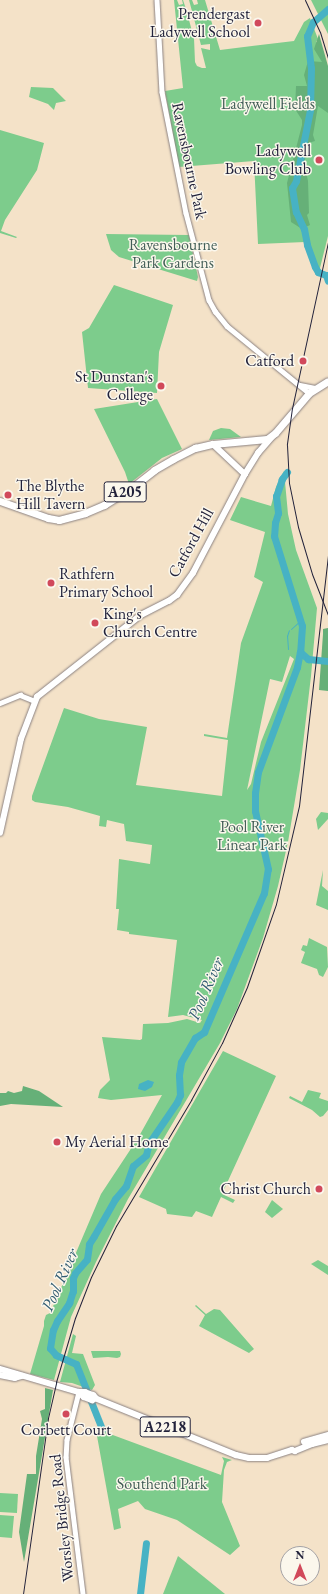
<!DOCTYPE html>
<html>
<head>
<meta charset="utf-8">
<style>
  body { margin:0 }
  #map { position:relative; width:328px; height:1594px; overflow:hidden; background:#f4e2c8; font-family:"EB Garamond",serif }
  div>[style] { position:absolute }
  .green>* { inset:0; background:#7dcc8c; transform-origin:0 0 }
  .forest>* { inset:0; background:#66b078 }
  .water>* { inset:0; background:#47b2c4 }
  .stream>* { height:1px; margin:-0.5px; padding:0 0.5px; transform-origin:0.5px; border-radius:0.5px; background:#47b2c4 }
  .river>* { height:7px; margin:-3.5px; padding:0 3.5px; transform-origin:3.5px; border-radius:3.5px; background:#47b2c4 }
  .roads { filter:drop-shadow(0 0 1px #8b8282) drop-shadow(0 0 1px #8b8282) }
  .minor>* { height:4.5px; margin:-2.25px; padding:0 2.25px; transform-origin:2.25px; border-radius:2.25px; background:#fff }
  .major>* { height:5.5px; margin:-2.75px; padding:0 2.75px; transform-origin:2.75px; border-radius:2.75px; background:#fff }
  .highway>* { height:7px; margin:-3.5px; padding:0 3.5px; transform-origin:3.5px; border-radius:3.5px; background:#fff }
  .rail>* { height:1px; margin:-0.5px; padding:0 0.5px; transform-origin:0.5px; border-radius:0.5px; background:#22223b }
  .dots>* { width:11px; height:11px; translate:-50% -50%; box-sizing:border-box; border:2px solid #fbf7ec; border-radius:50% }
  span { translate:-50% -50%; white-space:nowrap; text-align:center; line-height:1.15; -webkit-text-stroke:3px #fbf7ec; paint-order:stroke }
  .shield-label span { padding:1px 3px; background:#fbf7ec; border:1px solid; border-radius:3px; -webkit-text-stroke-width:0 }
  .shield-label { font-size:15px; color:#22223b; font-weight:700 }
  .poi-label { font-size:16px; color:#22223b }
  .right { translate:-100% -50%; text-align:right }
  .left { translate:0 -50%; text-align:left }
  .park-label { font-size:16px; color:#425e57 }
  .street-label { font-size:16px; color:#22223b }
  .water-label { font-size:17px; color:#315c72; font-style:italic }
  .north { position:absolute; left:280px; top:1546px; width:40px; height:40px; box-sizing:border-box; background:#fbf7ec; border:1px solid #a4a2a5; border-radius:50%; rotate:0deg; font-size:11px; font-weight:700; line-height:16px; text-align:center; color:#22223b }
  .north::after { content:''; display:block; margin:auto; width:14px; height:18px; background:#d1495b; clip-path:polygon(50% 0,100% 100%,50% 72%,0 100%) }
</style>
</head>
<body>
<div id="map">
  <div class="green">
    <i style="clip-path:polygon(174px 0,177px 0,179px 5px,183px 4px,182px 0,183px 0,186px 9px,184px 9px,183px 6px,179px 8px,181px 14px,187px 13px,194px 38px,195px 62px,197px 66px,202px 68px,206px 68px,201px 48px,210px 50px,210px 44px,201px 45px,189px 0,192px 0,194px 5px,198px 4px,197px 0,205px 0,220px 50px,294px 41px,304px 22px,310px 18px,318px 39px,316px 42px,320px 45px,328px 71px,328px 236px,318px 276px,311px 262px,305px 242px,258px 244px,254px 161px,179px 167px,165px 91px,183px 88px)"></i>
    <i style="clip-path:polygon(311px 0,328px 0,328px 34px)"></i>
    <i style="clip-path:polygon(31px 87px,53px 88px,66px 101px,56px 103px,54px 110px,48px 104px,29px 97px)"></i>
    <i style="clip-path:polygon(0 130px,44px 143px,37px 170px,5px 220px,1px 231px,17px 237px,16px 238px,0 233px)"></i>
    <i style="clip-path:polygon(106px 234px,189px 235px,198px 277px,197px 281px,119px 257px,111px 250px)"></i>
    <i style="clip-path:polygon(114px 285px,173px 305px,159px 352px,157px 393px,88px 388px,82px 332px,89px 328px)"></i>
    <i style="clip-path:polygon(157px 399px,182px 449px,162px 458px,129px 484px,125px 472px,94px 409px)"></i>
    <i style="clip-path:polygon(221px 428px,230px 429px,241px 437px,209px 440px,213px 431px)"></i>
    <i style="clip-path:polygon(evenodd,284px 471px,288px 514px,296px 550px,317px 608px,311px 676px,300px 770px,288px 842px,278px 886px,263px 938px,237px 1009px,220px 1043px,128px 1199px,96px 1262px,71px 1317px,54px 1380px,30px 1374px,44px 1326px,44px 1321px,46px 1315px,50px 1313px,58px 1295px,101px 1194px,138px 1138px,162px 1095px,111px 1100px,98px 1098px,100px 1090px,110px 1080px,102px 1037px,140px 1040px,142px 1039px,143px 1024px,168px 1023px,187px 1019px,200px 1023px,202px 1020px,183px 1015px,168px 1017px,177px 940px,129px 934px,129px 932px,117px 930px,119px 909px,116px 909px,119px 859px,150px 864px,152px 845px,126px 841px,124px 824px,107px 820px,106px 827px,99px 826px,100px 816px,68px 807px,35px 802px,32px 800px,32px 796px,64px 708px,99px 719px,147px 727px,136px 785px,222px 796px,228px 740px,204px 736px,204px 734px,227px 738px,241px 643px,263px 582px,254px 577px,265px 532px,230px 520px,241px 497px,271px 506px,276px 487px,284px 471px,290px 656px,294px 659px,261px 742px,251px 784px,247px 790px,270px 679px,282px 682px,290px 656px)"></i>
    <i style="clip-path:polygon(321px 812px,328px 813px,328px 819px,318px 830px,316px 819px)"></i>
    <i style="clip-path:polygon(323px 870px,322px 886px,328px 891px,328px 910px,316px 905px)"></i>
    <i style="clip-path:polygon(309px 938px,327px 947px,328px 967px,323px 977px,319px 975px,317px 969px,301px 963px,305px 952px,301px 950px,303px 945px,307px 946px)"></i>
    <i style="clip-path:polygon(223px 1051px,276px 1076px,222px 1194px,235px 1200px,233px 1203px,221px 1197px,212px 1217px,196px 1211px,192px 1217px,167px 1214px,166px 1209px,139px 1197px)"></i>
    <i style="clip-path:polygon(308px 1090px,321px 1093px,319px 1098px,328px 1101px,328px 1110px,323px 1116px,320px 1117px,312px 1110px,289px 1098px,290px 1096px,302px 1102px)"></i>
    <i style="clip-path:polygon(272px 1200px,283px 1209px,272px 1218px,265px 1212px)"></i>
    <i style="clip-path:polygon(318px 1260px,328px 1266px,328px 1275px,311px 1264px)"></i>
    <i style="clip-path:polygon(196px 1305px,206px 1314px,214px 1309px,220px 1310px,254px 1349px,249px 1353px,199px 1326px,205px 1315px,195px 1306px)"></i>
    <i style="clip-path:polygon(73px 1334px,76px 1336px,72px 1353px,83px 1354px,95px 1385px,92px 1390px,72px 1383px,60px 1382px)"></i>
    <i style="clip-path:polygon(91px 1351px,120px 1351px,121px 1354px,120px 1357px,117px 1358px,108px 1357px,93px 1358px)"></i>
    <i style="clip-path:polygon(102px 1431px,221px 1475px,224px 1461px,222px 1457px,232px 1460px,227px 1462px,224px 1470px,222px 1502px,240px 1546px,230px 1555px,177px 1520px,145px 1509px,138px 1501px,118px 1509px,121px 1528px,114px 1530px,97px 1436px)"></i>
    <i style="left:0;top:1493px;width:18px;height:19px;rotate:3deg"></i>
    <i style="clip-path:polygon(0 1515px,14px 1516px,12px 1538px,0 1537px)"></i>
    <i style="clip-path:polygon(178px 1556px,225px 1594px,163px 1594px)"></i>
  </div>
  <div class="forest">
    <i style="clip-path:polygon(319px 34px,328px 66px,328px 113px,318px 106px,313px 135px,315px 141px,308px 143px,303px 170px,306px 171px,308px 181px,309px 213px,307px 215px,310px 225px,302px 229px,291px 222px,287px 183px,302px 125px,302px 120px,295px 109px,296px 86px,307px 86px,304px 75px,308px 61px,322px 62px,314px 49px)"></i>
    <i style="clip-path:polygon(328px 628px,328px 691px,319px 690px,323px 634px,323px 629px)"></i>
    <i style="clip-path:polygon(23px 1086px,39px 1091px,63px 1107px,11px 1104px,0 1106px,0 1093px,6px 1093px,8px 1091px,14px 1093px,22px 1091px)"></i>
    <i style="clip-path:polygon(45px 1388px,53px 1390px,24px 1562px,19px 1532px,27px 1474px,36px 1474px,36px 1456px,42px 1419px,40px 1411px,45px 1409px)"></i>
  </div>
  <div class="water">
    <i style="clip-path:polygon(148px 1080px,154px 1082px,152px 1087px,145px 1091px,138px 1089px,139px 1084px)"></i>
  </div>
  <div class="stream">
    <i style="left:291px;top:629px;width:12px;rotate:-42deg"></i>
    <i style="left:288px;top:649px;width:13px;rotate:-94deg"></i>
    <i style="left:287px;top:636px;width:6px;rotate:-72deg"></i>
  </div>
  <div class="river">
    <i style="left:328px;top:9px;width:20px;rotate:139deg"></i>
    <i style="left:313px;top:22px;width:15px;rotate:113deg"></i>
    <i style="left:307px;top:36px;width:32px;rotate:83deg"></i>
    <i style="left:311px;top:68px;width:42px;rotate:91.4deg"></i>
    <i style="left:310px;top:110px;width:72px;rotate:101.2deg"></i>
    <i style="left:296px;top:181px;width:8px;rotate:120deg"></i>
    <i style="left:292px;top:188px;width:24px;rotate:81deg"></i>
    <i style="left:296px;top:212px;width:19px;rotate:65deg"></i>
    <i style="left:304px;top:229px;width:16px;rotate:79deg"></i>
    <i style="left:307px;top:245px;width:23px;rotate:70deg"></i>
    <i style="left:315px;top:267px;width:6px;rotate:59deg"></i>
    <i style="left:318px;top:272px;width:9px;rotate:21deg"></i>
    <i style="left:326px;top:275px;width:6px;rotate:72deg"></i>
    <i style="left:287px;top:472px;width:9px;rotate:126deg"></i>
    <i style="left:282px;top:479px;width:18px;rotate:109deg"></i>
    <i style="left:276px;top:496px;width:17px;rotate:83deg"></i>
    <i style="left:278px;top:513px;width:10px;rotate:107deg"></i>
    <i style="left:275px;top:523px;width:13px;rotate:94deg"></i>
    <i style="left:274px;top:536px;width:94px;rotate:72.7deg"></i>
    <i style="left:302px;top:626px;width:26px;rotate:94deg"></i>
    <i style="left:300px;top:652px;width:11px;rotate:41deg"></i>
    <i style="left:308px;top:659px;width:20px;rotate:6deg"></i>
    <i style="left:102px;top:1429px;width:70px;rotate:-111.8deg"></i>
    <i style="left:76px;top:1364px;width:22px;rotate:-156deg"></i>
    <i style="left:56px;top:1355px;width:9px;rotate:-131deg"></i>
    <i style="left:50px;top:1348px;width:18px;rotate:-81deg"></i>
    <i style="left:53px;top:1330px;width:10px;rotate:-66deg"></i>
    <i style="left:57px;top:1321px;width:22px;rotate:-56deg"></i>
    <i style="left:69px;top:1303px;width:13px;rotate:-72deg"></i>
    <i style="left:73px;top:1291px;width:13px;rotate:-90deg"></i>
    <i style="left:73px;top:1278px;width:5px;rotate:-68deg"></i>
    <i style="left:75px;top:1273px;width:18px;rotate:-49deg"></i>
    <i style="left:87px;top:1259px;width:15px;rotate:-82deg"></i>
    <i style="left:89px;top:1244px;width:9px;rotate:-58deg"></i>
    <i style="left:94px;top:1236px;width:43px;rotate:-60.4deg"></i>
    <i style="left:115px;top:1199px;width:17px;rotate:-50deg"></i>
    <i style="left:126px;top:1186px;width:21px;rotate:-71deg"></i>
    <i style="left:133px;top:1166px;width:17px;rotate:-40deg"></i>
    <i style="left:146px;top:1155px;width:12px;rotate:-76deg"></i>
    <i style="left:149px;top:1143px;width:50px;rotate:-55.7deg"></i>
    <i style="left:177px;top:1102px;width:8px;rotate:-67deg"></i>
    <i style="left:180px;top:1095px;width:20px;rotate:-93deg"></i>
    <i style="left:179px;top:1075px;width:13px;rotate:-81deg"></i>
    <i style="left:181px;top:1062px;width:28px;rotate:-60deg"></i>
    <i style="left:195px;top:1038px;width:11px;rotate:-34deg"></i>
    <i style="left:204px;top:1032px;width:151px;rotate:-66.7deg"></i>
    <i style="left:264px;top:893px;width:24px;rotate:-81deg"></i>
    <i style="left:268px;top:869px;width:59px;rotate:-102.6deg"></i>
    <i style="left:255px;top:811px;width:18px;rotate:-90deg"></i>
    <i style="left:255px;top:793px;width:21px;rotate:-82deg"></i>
    <i style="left:258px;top:772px;width:112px;rotate:-69.6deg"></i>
    <i style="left:297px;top:667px;width:15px;rotate:-79deg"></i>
    <i style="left:140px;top:1594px;width:51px;rotate:-83.3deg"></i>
  </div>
  <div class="roads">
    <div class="minor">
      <i style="left:157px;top:0;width:92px;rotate:86.9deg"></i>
      <i style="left:162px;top:92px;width:123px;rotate:78.8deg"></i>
      <i style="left:186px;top:213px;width:90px;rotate:75.2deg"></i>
      <i style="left:209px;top:300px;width:13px;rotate:61deg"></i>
      <i style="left:215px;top:311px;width:19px;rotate:51deg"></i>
      <i style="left:227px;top:326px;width:106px;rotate:39.3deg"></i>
      <i style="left:300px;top:385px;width:15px;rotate:11deg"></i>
      <i style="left:0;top:703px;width:22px;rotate:-22deg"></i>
      <i style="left:20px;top:695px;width:16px;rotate:22deg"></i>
      <i style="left:79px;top:1392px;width:49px;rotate:104deg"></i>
      <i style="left:67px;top:1440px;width:17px;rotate:93deg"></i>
      <i style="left:66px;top:1457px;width:138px;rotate:82.9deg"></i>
    </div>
    <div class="major">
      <i style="left:213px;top:444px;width:44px;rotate:43.2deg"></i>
      <i style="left:0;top:833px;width:96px;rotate:-77.4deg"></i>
      <i style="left:21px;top:739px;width:45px;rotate:-69.1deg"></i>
      <i style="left:37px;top:697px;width:132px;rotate:-38.3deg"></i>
      <i style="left:141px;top:615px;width:31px;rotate:-27deg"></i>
      <i style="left:169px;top:601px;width:10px;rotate:-37deg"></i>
      <i style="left:177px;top:595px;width:27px;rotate:-54deg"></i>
      <i style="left:193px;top:573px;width:112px;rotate:-62.3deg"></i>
      <i style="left:245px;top:474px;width:25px;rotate:-58deg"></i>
      <i style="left:258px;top:453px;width:23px;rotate:-49deg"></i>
      <i style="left:0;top:1369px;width:82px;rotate:16.2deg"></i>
      <i style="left:79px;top:1392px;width:6px"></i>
      <i style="left:85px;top:1392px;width:9px;rotate:21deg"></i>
      <i style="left:93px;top:1395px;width:4px;rotate:56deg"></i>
      <i style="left:0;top:1375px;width:15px;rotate:11deg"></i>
      <i style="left:15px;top:1378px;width:7px;rotate:-16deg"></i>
      <i style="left:79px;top:1392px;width:7px;rotate:45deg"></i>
      <i style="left:84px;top:1397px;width:9px;rotate:21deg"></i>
      <i style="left:92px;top:1400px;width:4px;rotate:-34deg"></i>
      <i style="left:95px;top:1398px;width:152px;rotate:22deg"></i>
      <i style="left:236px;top:1455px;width:13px;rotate:13deg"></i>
      <i style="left:249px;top:1458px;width:18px"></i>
      <i style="left:267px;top:1458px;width:26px;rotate:-18deg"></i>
      <i style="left:292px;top:1450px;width:3px;rotate:18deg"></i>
      <i style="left:295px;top:1451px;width:18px;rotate:-22deg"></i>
      <i style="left:312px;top:1444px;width:16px;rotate:-14deg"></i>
      <i style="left:304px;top:1442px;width:25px;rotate:-16deg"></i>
    </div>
    <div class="highway">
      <i style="left:0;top:501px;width:51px;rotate:19.5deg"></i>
      <i style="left:48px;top:518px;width:11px;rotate:10deg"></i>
      <i style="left:59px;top:520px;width:27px;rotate:-15deg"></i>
      <i style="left:85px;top:513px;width:21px;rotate:-23deg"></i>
      <i style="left:104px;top:505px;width:31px;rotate:-32deg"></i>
      <i style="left:130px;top:489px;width:31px;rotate:-38deg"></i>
      <i style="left:154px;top:470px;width:22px;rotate:-30deg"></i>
      <i style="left:173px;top:459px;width:25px;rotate:-27deg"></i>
      <i style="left:195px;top:448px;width:18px;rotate:-13deg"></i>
      <i style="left:213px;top:444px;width:54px;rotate:-5.3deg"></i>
      <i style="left:267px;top:439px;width:10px;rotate:-37deg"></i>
      <i style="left:275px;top:433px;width:52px;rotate:-49.6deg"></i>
      <i style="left:309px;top:393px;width:22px;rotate:-32deg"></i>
    </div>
  </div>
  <div class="rail">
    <i style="left:305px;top:0;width:35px;rotate:65deg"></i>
    <i style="left:320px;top:32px;width:28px;rotate:73deg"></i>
    <i style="left:328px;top:242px;width:170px;rotate:102.2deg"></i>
    <i style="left:292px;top:408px;width:37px;rotate:98deg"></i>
    <i style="left:287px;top:445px;width:38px;rotate:87deg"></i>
    <i style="left:289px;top:483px;width:45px;rotate:78.4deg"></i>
    <i style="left:298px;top:527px;width:49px;rotate:73.4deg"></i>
    <i style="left:312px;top:574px;width:44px;rotate:68.7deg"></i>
    <i style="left:23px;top:1594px;width:178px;rotate:-81.9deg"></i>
    <i style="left:48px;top:1418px;width:37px;rotate:-77deg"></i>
    <i style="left:56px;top:1382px;width:67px;rotate:-73.5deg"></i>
    <i style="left:75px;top:1318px;width:44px;rotate:-68.7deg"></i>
    <i style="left:91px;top:1277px;width:57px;rotate:-63.9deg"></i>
    <i style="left:116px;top:1226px;width:147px;rotate:-59.2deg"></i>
    <i style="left:191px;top:1100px;width:65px;rotate:-61.5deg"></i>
    <i style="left:222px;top:1043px;width:61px;rotate:-65.9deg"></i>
    <i style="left:247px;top:987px;width:88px;rotate:-70.7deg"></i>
    <i style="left:276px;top:904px;width:101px;rotate:-76.8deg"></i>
    <i style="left:299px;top:806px;width:253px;rotate:-83.4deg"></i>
  </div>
  <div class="dots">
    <i style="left:258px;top:23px;background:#d1495b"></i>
    <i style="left:319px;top:160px;background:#d1495b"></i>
    <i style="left:303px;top:361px;background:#d1495b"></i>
    <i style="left:161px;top:386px;background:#d1495b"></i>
    <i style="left:8px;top:495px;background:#d1495b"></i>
    <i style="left:51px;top:583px;background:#d1495b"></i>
    <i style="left:95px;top:623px;background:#d1495b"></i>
    <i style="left:57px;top:1142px;background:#d1495b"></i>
    <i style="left:319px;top:1189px;background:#d1495b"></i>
    <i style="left:66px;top:1414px;background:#d1495b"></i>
  </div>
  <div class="shield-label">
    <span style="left:125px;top:492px">A205</span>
    <span style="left:165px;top:1427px">A2218</span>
  </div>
  <div class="poi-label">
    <span class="right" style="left:250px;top:23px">Prendergast<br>Ladywell School</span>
    <span class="right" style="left:311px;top:160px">Ladywell<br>Bowling Club</span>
    <span class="right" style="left:294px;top:361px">Catford</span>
    <span class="right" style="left:153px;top:386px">St Dunstan's<br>College</span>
    <span class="left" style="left:16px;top:495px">The Blythe<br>Hill Tavern</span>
    <span class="left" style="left:59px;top:583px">Rathfern<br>Primary School</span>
    <span class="left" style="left:103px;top:623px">King's<br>Church Centre</span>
    <span class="left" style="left:65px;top:1142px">My Aerial Home</span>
    <span class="right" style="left:311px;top:1189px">Christ Church</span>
    <span style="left:66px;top:1430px">Corbett Court</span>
  </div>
  <div class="park-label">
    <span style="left:268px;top:104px">Ladywell Fields</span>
    <span style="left:173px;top:254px">Ravensbourne<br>Park Gardens</span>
    <span style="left:252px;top:836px">Pool River<br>Linear Park</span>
    <span style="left:162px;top:1484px">Southend Park</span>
  </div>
  <div class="street-label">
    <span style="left:189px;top:161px;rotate:78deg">Ravensbourne Park</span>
    <span style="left:191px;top:543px;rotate:-61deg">Catford Hill</span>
    <span style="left:62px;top:1518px;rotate:-96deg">Worsley Bridge Road</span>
  </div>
  <div class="water-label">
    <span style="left:206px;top:989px;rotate:-67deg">Pool River</span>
    <span style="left:60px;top:1280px;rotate:-66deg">Pool River</span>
  </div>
  <div class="north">N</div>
</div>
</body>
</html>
